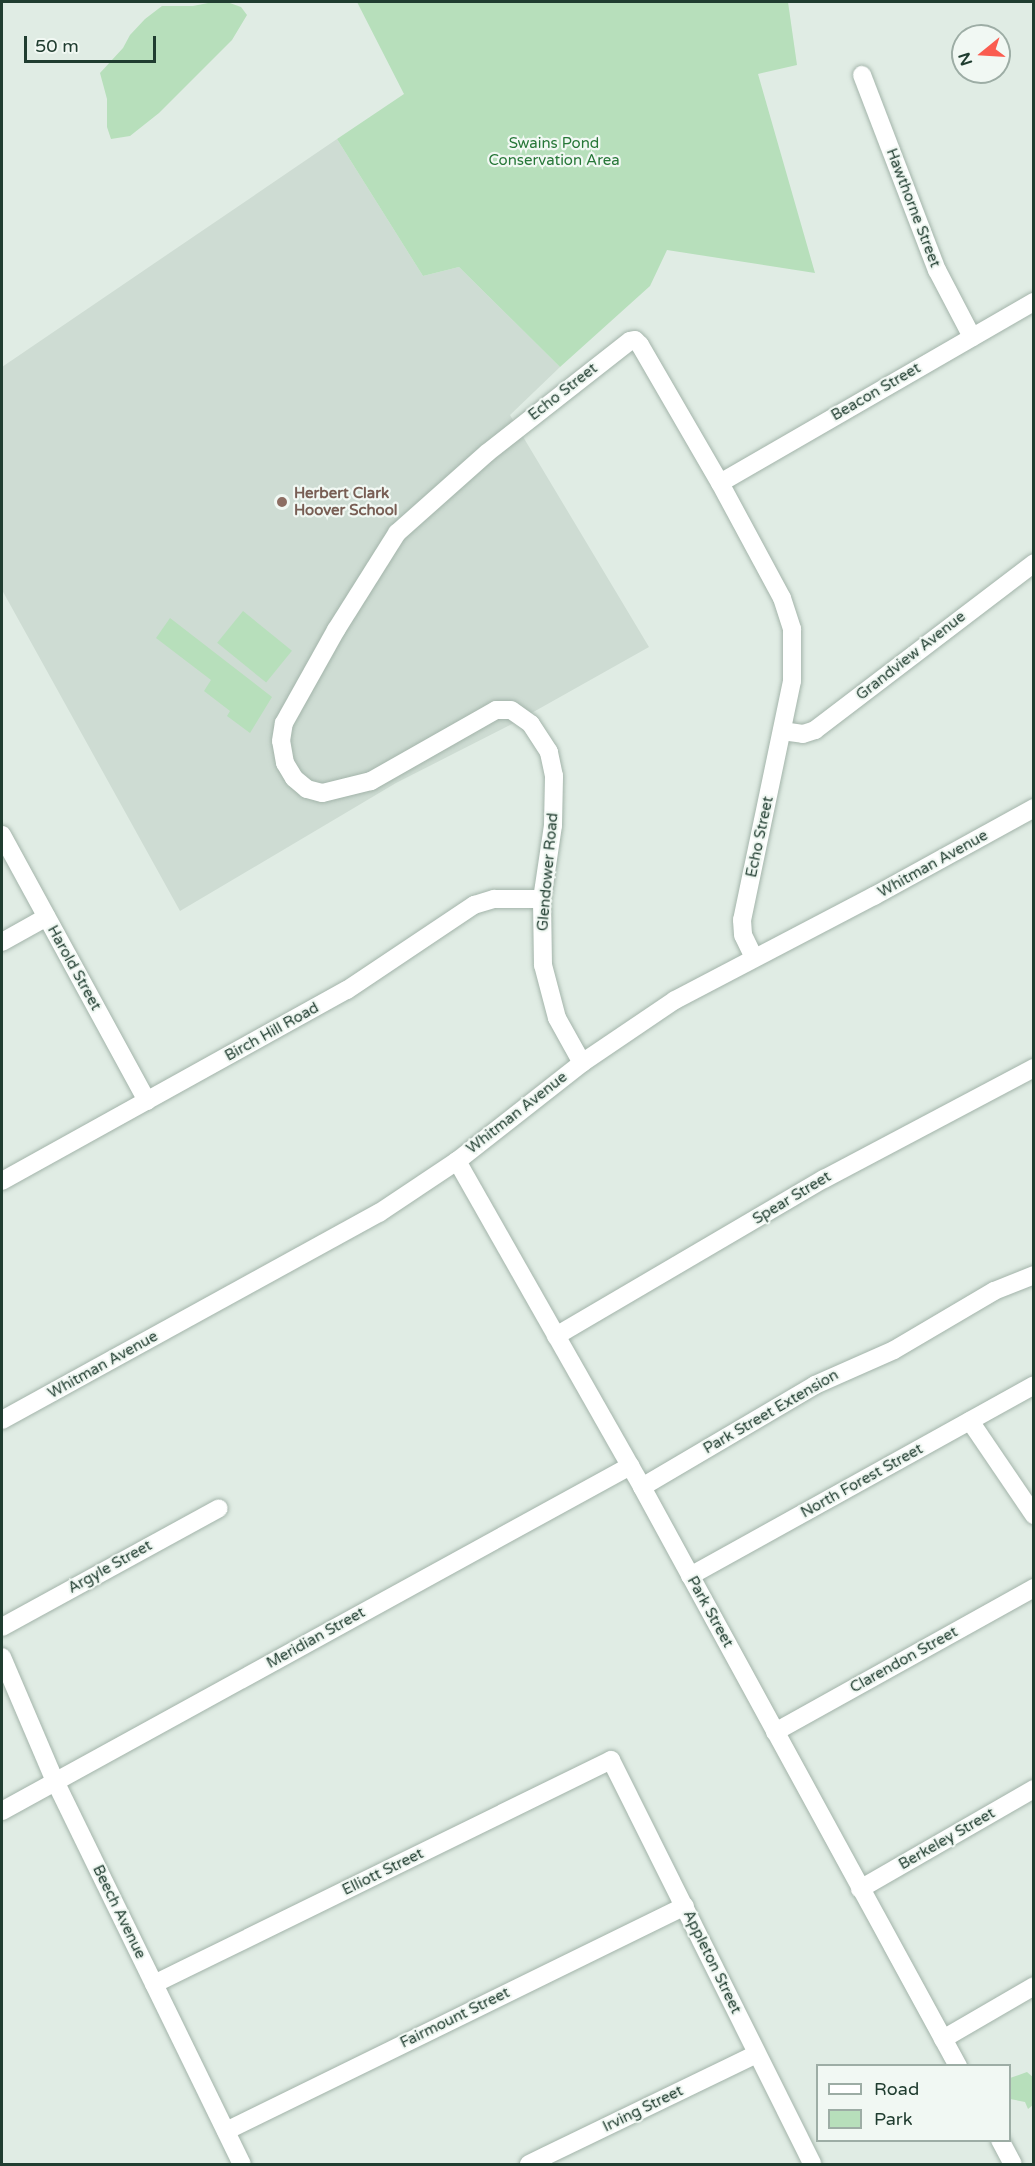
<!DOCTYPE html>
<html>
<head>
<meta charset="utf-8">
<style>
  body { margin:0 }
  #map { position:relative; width:1035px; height:2166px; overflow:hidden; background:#e0ece4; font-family:"Varela Round",sans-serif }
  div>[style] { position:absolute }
  .built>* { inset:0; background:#cedcd3 }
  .green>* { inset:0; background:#b7dfbb; transform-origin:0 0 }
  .roads { filter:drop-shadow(0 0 2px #a3b4aa) drop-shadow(0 0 2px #a3b4aa) }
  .street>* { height:18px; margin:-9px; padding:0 9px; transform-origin:9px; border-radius:9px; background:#fff }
  .dots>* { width:16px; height:16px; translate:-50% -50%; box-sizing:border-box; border:3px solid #f1f8f3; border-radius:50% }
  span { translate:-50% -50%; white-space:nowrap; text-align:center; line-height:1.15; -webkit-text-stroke:4.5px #f1f8f3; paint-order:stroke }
  .park-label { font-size:15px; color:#277738 }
  .street-label { font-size:15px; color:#203d30 }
  .education-label { font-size:15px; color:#785e54; font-weight:700 }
  .left { translate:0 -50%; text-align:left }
  .frame { position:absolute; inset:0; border:3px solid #203d30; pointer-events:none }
  .legend { position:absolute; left:816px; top:2064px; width:195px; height:78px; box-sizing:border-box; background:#f1f8f3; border:2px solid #9dada5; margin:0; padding:8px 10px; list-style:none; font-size:18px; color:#203d30 }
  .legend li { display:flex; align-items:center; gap:12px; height:30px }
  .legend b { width:30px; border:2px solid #9dada5 }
  .north { position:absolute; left:951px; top:24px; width:60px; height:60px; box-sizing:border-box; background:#f1f8f3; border:2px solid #9dada5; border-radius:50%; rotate:252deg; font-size:16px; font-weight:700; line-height:24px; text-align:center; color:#203d30 }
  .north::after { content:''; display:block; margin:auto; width:21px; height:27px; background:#fa5c4f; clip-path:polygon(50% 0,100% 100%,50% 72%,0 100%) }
  .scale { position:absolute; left:24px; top:36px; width:132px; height:27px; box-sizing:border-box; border:3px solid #203d30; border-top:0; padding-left:8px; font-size:18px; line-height:21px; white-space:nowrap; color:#203d30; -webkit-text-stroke:4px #f1f8f3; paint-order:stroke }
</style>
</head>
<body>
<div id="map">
  <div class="built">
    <i style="clip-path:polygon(337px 139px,423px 276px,459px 267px,560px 367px,510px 415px,649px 647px,512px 724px,396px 783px,180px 911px,2px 590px,2px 367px)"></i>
  </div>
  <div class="green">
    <i style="clip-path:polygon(213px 2px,227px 2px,241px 7px,247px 15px,232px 40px,159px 113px,130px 136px,111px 139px,107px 127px,107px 99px,100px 73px,123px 48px,130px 35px,145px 19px,162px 6px,193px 6px)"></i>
    <i style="clip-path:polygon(357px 2px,788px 2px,797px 65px,758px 74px,815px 273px,667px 250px,650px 286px,560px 367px,459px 267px,423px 276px,337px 139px,404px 94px)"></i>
    <i style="left:243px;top:611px;width:63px;height:41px;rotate:39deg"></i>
    <i style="clip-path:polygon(170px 618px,272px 697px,250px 733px,227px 716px,230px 711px,204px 691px,211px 680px,156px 638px)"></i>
    <i style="clip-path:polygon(1027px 2072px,1034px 2078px,1033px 2105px,1028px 2109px,1025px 2102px,1010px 2099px,1010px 2078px)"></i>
  </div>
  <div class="roads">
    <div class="street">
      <i style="left:862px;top:75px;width:209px;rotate:69deg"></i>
      <i style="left:937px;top:270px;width:76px;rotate:62.4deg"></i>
      <i style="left:720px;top:483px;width:362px;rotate:-30deg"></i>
      <i style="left:782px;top:731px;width:21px;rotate:8deg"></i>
      <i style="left:803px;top:734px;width:13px;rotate:-18deg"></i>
      <i style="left:815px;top:730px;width:275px;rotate:-37.3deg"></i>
      <i style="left:2px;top:835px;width:303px;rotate:61.4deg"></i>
      <i style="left:2px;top:942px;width:51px;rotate:-29.1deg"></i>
      <i style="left:582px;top:1063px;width:51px;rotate:-119.1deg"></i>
      <i style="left:557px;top:1018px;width:55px;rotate:-104.8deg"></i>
      <i style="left:543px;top:965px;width:66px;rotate:-90.9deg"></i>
      <i style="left:542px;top:899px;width:75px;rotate:-81.5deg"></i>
      <i style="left:553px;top:825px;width:49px;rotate:-88.8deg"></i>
      <i style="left:554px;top:776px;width:25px;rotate:-102deg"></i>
      <i style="left:549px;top:752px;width:33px;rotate:-123deg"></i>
      <i style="left:531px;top:724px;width:24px;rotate:-145deg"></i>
      <i style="left:511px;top:710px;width:15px;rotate:180deg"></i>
      <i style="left:496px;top:710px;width:144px;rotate:150.4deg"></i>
      <i style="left:371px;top:781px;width:50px;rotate:166.2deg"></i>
      <i style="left:322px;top:793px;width:16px;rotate:-165deg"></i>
      <i style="left:307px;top:789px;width:17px;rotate:-140deg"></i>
      <i style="left:294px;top:778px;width:17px;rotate:-121deg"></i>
      <i style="left:285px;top:763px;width:22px;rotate:-100deg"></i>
      <i style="left:281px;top:741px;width:18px;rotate:-81deg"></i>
      <i style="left:284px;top:723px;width:107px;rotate:-60.8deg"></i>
      <i style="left:336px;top:630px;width:115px;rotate:-57.8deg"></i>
      <i style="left:397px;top:533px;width:120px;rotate:-41.6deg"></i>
      <i style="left:487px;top:453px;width:182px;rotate:-38.1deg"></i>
      <i style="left:630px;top:341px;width:5px;rotate:-11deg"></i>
      <i style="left:635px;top:340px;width:7px;rotate:45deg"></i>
      <i style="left:640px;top:345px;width:160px;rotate:59.9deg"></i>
      <i style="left:720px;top:483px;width:131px;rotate:61.7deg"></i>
      <i style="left:782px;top:598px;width:33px;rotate:72deg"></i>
      <i style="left:792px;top:629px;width:52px;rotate:90deg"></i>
      <i style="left:792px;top:681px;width:244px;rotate:101.8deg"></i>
      <i style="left:742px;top:920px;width:15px;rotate:86deg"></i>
      <i style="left:743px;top:935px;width:25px;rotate:64deg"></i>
      <i style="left:457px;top:1161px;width:375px;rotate:60.4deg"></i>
      <i style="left:642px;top:1487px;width:660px;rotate:61.38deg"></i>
      <i style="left:2px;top:1181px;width:394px;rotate:-29deg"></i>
      <i style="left:347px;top:990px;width:153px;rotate:-33.8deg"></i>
      <i style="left:474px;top:905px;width:21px;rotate:-17deg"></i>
      <i style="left:494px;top:899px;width:48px"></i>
      <i style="left:556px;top:1336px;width:311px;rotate:-30.4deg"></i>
      <i style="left:824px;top:1179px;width:238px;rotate:-27.9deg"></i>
      <i style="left:2px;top:1420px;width:430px;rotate:-28.8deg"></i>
      <i style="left:379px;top:1213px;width:94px;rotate:-33.7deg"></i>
      <i style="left:457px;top:1161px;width:159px;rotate:-38.1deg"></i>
      <i style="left:582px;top:1063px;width:112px;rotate:-34.1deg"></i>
      <i style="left:675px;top:1000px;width:225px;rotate:-27.6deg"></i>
      <i style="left:874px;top:896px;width:183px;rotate:-28.8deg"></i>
      <i style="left:970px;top:1421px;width:114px;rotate:55.8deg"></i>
      <i style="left:642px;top:1487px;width:201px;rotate:-30.5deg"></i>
      <i style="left:815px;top:1385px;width:86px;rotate:-23.9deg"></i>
      <i style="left:894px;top:1350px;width:116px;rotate:-30.5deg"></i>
      <i style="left:994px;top:1291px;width:43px;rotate:-21.8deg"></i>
      <i style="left:690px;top:1576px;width:393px;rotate:-29deg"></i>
      <i style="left:2px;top:1627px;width:247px;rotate:-28.7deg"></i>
      <i style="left:2px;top:1657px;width:135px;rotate:66.9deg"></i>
      <i style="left:55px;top:1781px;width:426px;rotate:64deg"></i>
      <i style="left:775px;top:1732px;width:296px;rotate:-29.1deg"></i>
      <i style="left:2px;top:1811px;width:717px;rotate:-28.78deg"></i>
      <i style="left:860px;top:1889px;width:201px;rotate:-29.9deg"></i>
      <i style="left:154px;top:1984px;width:509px;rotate:-26.11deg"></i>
      <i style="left:611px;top:1760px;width:451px;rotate:63.5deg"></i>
      <i style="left:943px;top:2039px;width:105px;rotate:-30.2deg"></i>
      <i style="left:226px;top:2131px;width:511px;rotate:-26.11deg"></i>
      <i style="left:1000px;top:2140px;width:27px;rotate:62deg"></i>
      <i style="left:529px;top:2164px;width:253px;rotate:-25.8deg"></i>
    </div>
  </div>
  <div class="dots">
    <i style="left:282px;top:502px;background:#8d6e63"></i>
  </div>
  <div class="park-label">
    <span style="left:554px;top:152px">Swains Pond<br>Conservation Area</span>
  </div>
  <div class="street-label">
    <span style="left:913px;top:208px;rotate:69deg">Hawthorne Street</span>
    <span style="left:563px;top:392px;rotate:-38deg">Echo Street</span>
    <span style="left:876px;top:392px;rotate:-30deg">Beacon Street</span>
    <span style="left:911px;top:656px;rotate:-38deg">Grandview Avenue</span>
    <span style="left:760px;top:837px;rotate:-78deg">Echo Street</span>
    <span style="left:933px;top:864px;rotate:-29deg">Whitman Avenue</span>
    <span style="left:548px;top:872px;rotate:-85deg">Glendower Road</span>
    <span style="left:74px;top:968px;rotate:61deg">Harold Street</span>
    <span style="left:272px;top:1032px;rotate:-29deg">Birch Hill Road</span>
    <span style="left:517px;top:1113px;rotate:-38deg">Whitman Avenue</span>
    <span style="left:792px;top:1198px;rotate:-31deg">Spear Street</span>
    <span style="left:103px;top:1365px;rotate:-29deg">Whitman Avenue</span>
    <span style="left:771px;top:1412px;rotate:-30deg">Park Street Extension</span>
    <span style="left:862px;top:1481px;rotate:-29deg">North Forest Street</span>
    <span style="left:110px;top:1567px;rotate:-29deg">Argyle Street</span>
    <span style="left:710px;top:1612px;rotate:61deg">Park Street</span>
    <span style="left:316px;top:1638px;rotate:-29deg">Meridian Street</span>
    <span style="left:904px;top:1660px;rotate:-29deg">Clarendon Street</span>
    <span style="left:947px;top:1839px;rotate:-30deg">Berkeley Street</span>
    <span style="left:383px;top:1872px;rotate:-26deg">Elliott Street</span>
    <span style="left:119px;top:1912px;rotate:64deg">Beech Avenue</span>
    <span style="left:712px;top:1962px;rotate:64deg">Appleton Street</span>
    <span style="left:455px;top:2018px;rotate:-26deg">Fairmount Street</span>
    <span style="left:643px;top:2109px;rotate:-26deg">Irving Street</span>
  </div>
  <div class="education-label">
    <span class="left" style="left:294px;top:502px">Herbert Clark<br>Hoover School</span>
  </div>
  <div class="frame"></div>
  <ul class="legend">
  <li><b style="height:8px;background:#fff"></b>Road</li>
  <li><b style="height:16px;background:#b7dfbb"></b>Park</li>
  </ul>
  <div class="north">N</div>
  <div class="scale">50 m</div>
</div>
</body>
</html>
